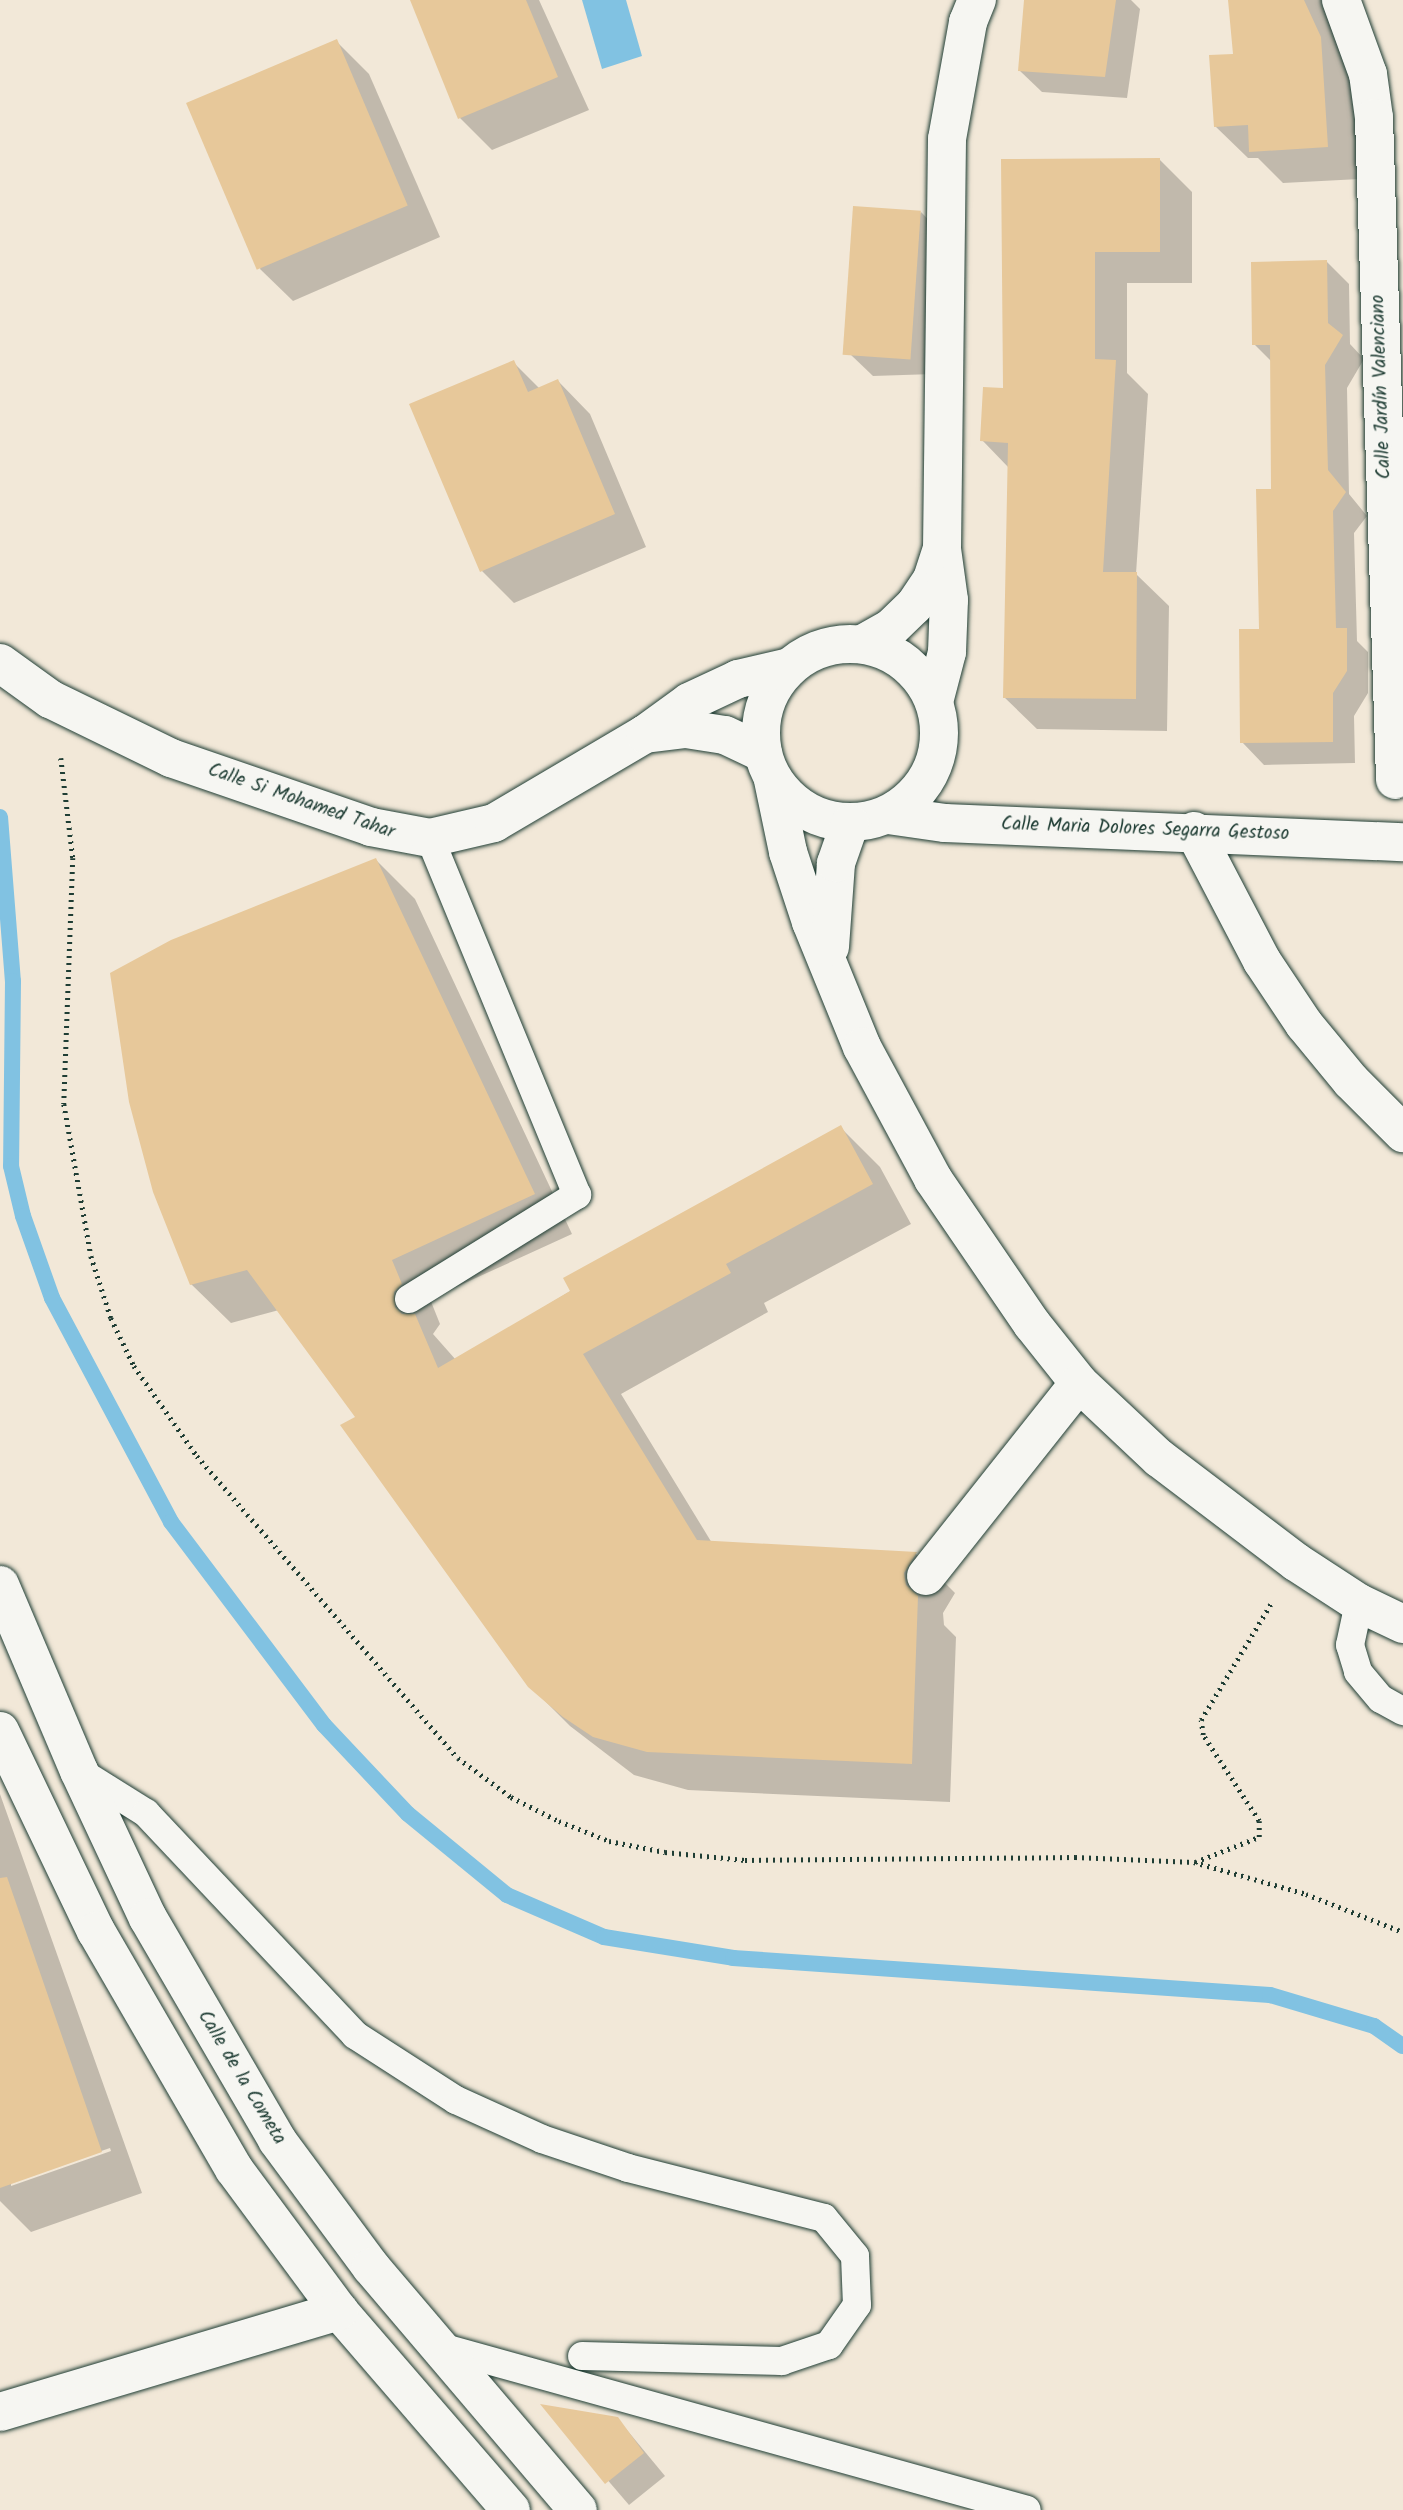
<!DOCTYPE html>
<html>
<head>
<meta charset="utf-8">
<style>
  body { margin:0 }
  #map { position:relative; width:1403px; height:2510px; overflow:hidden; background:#f2e8d8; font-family:Kalam,sans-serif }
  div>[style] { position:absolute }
  .water>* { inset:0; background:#81c2e2 }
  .shadow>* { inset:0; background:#0003 }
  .stream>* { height:16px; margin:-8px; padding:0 8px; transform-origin:8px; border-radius:8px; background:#81c2e2 }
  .building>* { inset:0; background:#e7c89a; transform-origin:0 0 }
  .path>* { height:4.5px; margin-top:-2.25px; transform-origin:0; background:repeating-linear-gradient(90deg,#1f3d34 0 2px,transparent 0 7px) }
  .roads { filter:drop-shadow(0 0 2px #1f3d34) drop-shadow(0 0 2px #1f3d34) }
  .service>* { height:28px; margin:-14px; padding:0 14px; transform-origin:14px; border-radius:14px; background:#f6f6f2 }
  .minor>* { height:38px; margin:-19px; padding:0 19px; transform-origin:19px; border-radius:19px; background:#f6f6f2 }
  .minor>.ring { margin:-19px; padding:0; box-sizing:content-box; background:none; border:38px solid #f6f6f2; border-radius:50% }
  span { translate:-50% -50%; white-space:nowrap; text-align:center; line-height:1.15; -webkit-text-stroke:5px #f6f6f2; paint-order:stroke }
  .street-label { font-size:19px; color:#1f3d34 }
</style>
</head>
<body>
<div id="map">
  <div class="water">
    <i style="clip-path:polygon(582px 0,626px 0,642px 56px,602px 69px)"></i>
  </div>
  <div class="shadow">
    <i style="clip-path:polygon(454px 0,539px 0,589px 110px,492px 150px,460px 118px)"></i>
    <i style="clip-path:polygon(1026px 0,1131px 0,1140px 9px,1127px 98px,1042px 92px,1019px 70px)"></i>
    <i style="clip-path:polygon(1230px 0,1321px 0,1353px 71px,1360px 179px,1283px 183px,1258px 158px,1248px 158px,1215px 126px,1235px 55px)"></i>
    <i style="clip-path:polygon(336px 41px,369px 74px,440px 237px,293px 301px,260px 269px)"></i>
    <i style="clip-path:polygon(1160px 160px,1192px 192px,1192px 283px,1127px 283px,1127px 373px,1148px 394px,1136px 574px,1169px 606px,1167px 731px,1037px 729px,1004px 697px,1009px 468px,982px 440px,1004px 390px,1003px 161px)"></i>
    <i style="clip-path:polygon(921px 212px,943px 235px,934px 374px,873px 376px,850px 354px)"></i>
    <i style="clip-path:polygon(1327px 262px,1349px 284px,1350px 344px,1364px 359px,1347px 388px,1349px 494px,1367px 516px,1354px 533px,1357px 641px,1368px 652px,1368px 693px,1354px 716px,1355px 763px,1264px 765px,1242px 742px,1261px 631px,1273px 490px,1272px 362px,1254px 344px)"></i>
    <i style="clip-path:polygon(513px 362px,540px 389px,558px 381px,590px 414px,646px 547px,514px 603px,482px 571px)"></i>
    <i style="clip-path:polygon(376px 860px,415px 899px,572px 1234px,430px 1299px,440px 1324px,433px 1334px,456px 1360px,841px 1128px,880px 1167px,911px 1224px,764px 1303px,768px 1312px,621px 1394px,712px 1543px,916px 1554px,955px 1593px,943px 1613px,944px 1625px,956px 1637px,950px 1802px,688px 1790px,634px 1775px,570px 1726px,530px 1686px,357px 1417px,279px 1310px,231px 1323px,191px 1284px)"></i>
    <i style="clip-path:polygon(evenodd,0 1794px,142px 2193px,31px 2232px,0 2201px,0 1794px,110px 2148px,111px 2151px,11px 2186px,11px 2182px,110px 2148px)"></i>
    <i style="clip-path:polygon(545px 2407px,617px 2418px,665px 2476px,629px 2505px)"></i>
  </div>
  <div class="stream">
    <i style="left:0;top:817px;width:165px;rotate:85.5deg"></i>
    <i style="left:13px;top:981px;width:185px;rotate:90.6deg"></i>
    <i style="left:11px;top:1166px;width:51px;rotate:76.5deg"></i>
    <i style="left:23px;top:1216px;width:87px;rotate:70.5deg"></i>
    <i style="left:52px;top:1298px;width:254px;rotate:62deg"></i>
    <i style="left:171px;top:1522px;width:254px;rotate:53deg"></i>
    <i style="left:324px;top:1725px;width:122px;rotate:46.7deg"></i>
    <i style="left:408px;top:1814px;width:128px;rotate:39.3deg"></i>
    <i style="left:507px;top:1895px;width:106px;rotate:23.4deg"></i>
    <i style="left:604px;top:1937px;width:131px;rotate:9.2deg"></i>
    <i style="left:733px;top:1958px;width:538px;rotate:3.94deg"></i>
    <i style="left:1270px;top:1995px;width:109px;rotate:16.6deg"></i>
    <i style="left:1374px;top:2026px;width:35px;rotate:35deg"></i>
  </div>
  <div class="building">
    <i style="clip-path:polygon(410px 0,526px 0,558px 77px,458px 119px)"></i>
    <i style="clip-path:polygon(1024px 0,1116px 0,1105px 77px,1018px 71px)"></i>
    <i style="clip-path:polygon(1228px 0,1304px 0,1321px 37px,1328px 147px,1249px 152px,1248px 125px,1214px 127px,1209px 55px,1233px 54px)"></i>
    <i style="left:337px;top:39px;width:181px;height:164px;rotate:67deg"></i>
    <i style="clip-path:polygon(1160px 158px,1160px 252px,1095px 252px,1095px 359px,1116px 360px,1103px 572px,1137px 572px,1136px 699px,1003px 698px,1008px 443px,980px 441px,983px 387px,1003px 388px,1001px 159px)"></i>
    <i style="left:853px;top:206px;width:68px;height:149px;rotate:4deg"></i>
    <i style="clip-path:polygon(1327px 260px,1328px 323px,1343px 335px,1325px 365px,1328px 470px,1346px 492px,1333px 511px,1336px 628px,1347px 628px,1347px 671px,1333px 693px,1333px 742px,1240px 743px,1239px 629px,1259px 629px,1256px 489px,1271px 489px,1270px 345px,1252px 345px,1251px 262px)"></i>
    <i style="clip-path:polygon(514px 360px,528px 392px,558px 379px,615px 514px,480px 572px,409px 404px)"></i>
    <i style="clip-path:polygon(376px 858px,535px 1194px,392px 1260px,402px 1284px,394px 1292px,395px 1307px,402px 1314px,415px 1314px,438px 1368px,570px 1291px,563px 1278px,841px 1125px,873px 1184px,726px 1264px,731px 1273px,583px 1354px,697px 1540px,917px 1552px,904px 1573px,906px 1585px,918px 1596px,912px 1764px,647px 1752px,593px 1737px,563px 1717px,528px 1687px,340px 1425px,355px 1417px,247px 1270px,190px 1285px,153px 1192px,129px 1102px,110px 973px,171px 940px)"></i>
    <i style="clip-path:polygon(7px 1877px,102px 2152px,0 2188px,0 1878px)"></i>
    <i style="clip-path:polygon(540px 2404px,618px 2417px,644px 2453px,605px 2484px)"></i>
  </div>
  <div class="path">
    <i style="left:61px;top:758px;width:101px;rotate:83.2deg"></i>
    <i style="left:73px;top:858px;width:246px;rotate:92.1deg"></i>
    <i style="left:64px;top:1104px;width:154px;rotate:79.9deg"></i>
    <i style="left:91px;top:1256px;width:65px;rotate:72.1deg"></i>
    <i style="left:111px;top:1318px;width:53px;rotate:64.4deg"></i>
    <i style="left:134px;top:1366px;width:110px;rotate:55deg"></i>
    <i style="left:197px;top:1456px;width:399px;rotate:49.2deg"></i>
    <i style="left:458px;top:1758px;width:66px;rotate:36.3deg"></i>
    <i style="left:511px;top:1797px;width:54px;rotate:26.6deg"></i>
    <i style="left:559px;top:1821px;width:54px;rotate:21.8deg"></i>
    <i style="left:609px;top:1841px;width:57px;rotate:11.1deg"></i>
    <i style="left:665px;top:1852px;width:80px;rotate:5.7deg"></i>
    <i style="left:745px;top:1860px;width:330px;rotate:-0.5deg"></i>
    <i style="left:1075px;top:1857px;width:119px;rotate:2.4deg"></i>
    <i style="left:1194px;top:1862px;width:116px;rotate:15.9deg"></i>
    <i style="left:1306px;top:1894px;width:104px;rotate:21.4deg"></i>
    <i style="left:1195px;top:1862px;width:69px;rotate:-21.3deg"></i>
    <i style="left:1259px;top:1837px;width:16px;rotate:-90deg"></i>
    <i style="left:1259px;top:1821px;width:103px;rotate:-123.1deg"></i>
    <i style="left:1203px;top:1735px;width:15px;rotate:-98deg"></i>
    <i style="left:1201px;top:1720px;width:138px;rotate:-59deg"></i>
  </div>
  <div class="roads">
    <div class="service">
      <i style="left:409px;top:1299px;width:198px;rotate:-31.8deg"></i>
      <i style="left:577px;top:1195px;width:386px;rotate:-112.4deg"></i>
      <i style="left:1359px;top:1603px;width:43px;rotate:102.1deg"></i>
      <i style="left:1350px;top:1645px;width:28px;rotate:73deg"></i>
      <i style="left:1358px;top:1672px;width:35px;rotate:50deg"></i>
      <i style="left:1381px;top:1699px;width:25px;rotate:29deg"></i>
      <i style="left:79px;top:1771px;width:79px;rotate:32.1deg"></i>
      <i style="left:146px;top:1813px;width:305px;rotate:46.7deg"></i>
      <i style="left:355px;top:2035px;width:120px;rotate:32.8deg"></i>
      <i style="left:456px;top:2100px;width:94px;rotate:24.4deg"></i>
      <i style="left:542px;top:2139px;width:91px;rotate:18.6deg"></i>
      <i style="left:628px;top:2168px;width:202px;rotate:14.3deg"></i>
      <i style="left:824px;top:2218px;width:49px;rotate:50.8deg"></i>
      <i style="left:855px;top:2256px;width:49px;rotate:87.7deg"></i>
      <i style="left:857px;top:2305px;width:49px;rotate:125deg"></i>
      <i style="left:829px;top:2345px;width:50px;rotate:161.2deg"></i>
      <i style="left:782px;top:2361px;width:200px;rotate:-178.6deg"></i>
      <i style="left:437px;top:2346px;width:612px;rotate:15.53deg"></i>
    </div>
    <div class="minor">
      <i style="left:1341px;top:0;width:79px;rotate:70deg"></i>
      <i style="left:1368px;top:74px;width:44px;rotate:82.2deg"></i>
      <i style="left:1374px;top:118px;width:662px;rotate:88.18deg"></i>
      <i style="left:864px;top:643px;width:31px;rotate:-29deg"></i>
      <i style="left:891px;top:628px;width:32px;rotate:-44deg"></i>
      <i style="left:914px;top:606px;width:32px;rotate:-56deg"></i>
      <i style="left:932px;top:579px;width:32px;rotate:-72deg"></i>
      <i class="ring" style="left:761px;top:644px;width:140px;height:140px"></i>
      <i style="left:0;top:663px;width:62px;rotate:35.8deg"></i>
      <i style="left:50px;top:699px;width:135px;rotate:26deg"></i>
      <i style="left:171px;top:758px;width:212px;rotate:19deg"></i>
      <i style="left:371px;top:827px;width:60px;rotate:10.6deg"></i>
      <i style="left:430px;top:838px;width:66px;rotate:-13.2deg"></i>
      <i style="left:494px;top:823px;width:175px;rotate:-30.5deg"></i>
      <i style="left:645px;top:734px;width:54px;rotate:-36deg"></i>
      <i style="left:689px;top:702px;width:54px;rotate:-25.1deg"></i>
      <i style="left:738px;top:679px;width:52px;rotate:-13.2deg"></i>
      <i style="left:934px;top:702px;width:52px;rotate:-75.4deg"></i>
      <i style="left:947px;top:652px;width:52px;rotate:-87.8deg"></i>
      <i style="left:949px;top:600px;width:51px;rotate:-97.8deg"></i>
      <i style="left:942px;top:549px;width:410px;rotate:-89.3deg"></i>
      <i style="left:947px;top:139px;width:119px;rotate:-79.8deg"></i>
      <i style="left:968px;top:22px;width:24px;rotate:-68deg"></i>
      <i style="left:645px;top:734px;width:41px;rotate:-7deg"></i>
      <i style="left:686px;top:729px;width:39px;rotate:9deg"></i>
      <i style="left:725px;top:735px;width:42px;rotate:25.3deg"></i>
      <i style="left:773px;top:780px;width:74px;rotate:78.2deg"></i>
      <i style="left:788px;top:852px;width:74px;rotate:71.8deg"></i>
      <i style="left:811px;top:922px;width:135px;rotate:67.8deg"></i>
      <i style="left:862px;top:1047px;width:150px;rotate:61.7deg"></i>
      <i style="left:933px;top:1179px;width:176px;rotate:55.7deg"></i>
      <i style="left:1032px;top:1324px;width:75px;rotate:51.5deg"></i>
      <i style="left:1079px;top:1383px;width:110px;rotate:43.2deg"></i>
      <i style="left:1159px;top:1458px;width:172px;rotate:37.2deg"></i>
      <i style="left:1296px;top:1562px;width:75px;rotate:33.1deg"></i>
      <i style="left:1359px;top:1603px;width:49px;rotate:25.5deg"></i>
      <i style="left:888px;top:815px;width:58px;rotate:8deg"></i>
      <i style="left:945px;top:823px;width:458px;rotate:2.4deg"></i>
      <i style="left:1194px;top:831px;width:147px;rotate:62.4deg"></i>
      <i style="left:1262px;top:961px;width:76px;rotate:56.3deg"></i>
      <i style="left:1304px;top:1024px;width:74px;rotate:50.5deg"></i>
      <i style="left:1351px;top:1081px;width:74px;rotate:45deg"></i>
      <i style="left:830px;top:947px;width:84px;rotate:-85.9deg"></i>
      <i style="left:836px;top:863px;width:42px;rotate:-70.7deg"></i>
      <i style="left:926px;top:1576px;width:246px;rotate:-51.6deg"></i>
      <i style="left:0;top:1585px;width:202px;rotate:67deg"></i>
      <i style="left:79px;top:1771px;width:162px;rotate:64.9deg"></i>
      <i style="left:148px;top:1918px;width:257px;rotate:59.8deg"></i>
      <i style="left:277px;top:2140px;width:158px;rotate:53.5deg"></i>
      <i style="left:371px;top:2267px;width:319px;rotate:49.6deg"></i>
      <i style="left:0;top:1731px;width:222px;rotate:64.4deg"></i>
      <i style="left:96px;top:1931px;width:275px;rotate:59.9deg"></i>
      <i style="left:234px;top:2169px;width:177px;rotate:53.5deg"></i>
      <i style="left:339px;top:2311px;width:263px;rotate:49.2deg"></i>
      <i style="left:0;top:2412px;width:354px;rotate:-16.6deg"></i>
    </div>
  </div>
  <div class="street-label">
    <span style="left:1382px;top:387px;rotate:-92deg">Calle Jardín Valenciano</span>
    <span style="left:301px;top:802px;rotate:19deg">Calle Si Mohamed Tahar</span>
    <span style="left:1145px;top:830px;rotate:2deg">Calle Maria Dolores Segarra Gestoso</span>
    <span style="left:241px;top:2078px;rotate:59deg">Calle de la Cometa</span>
  </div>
</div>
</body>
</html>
